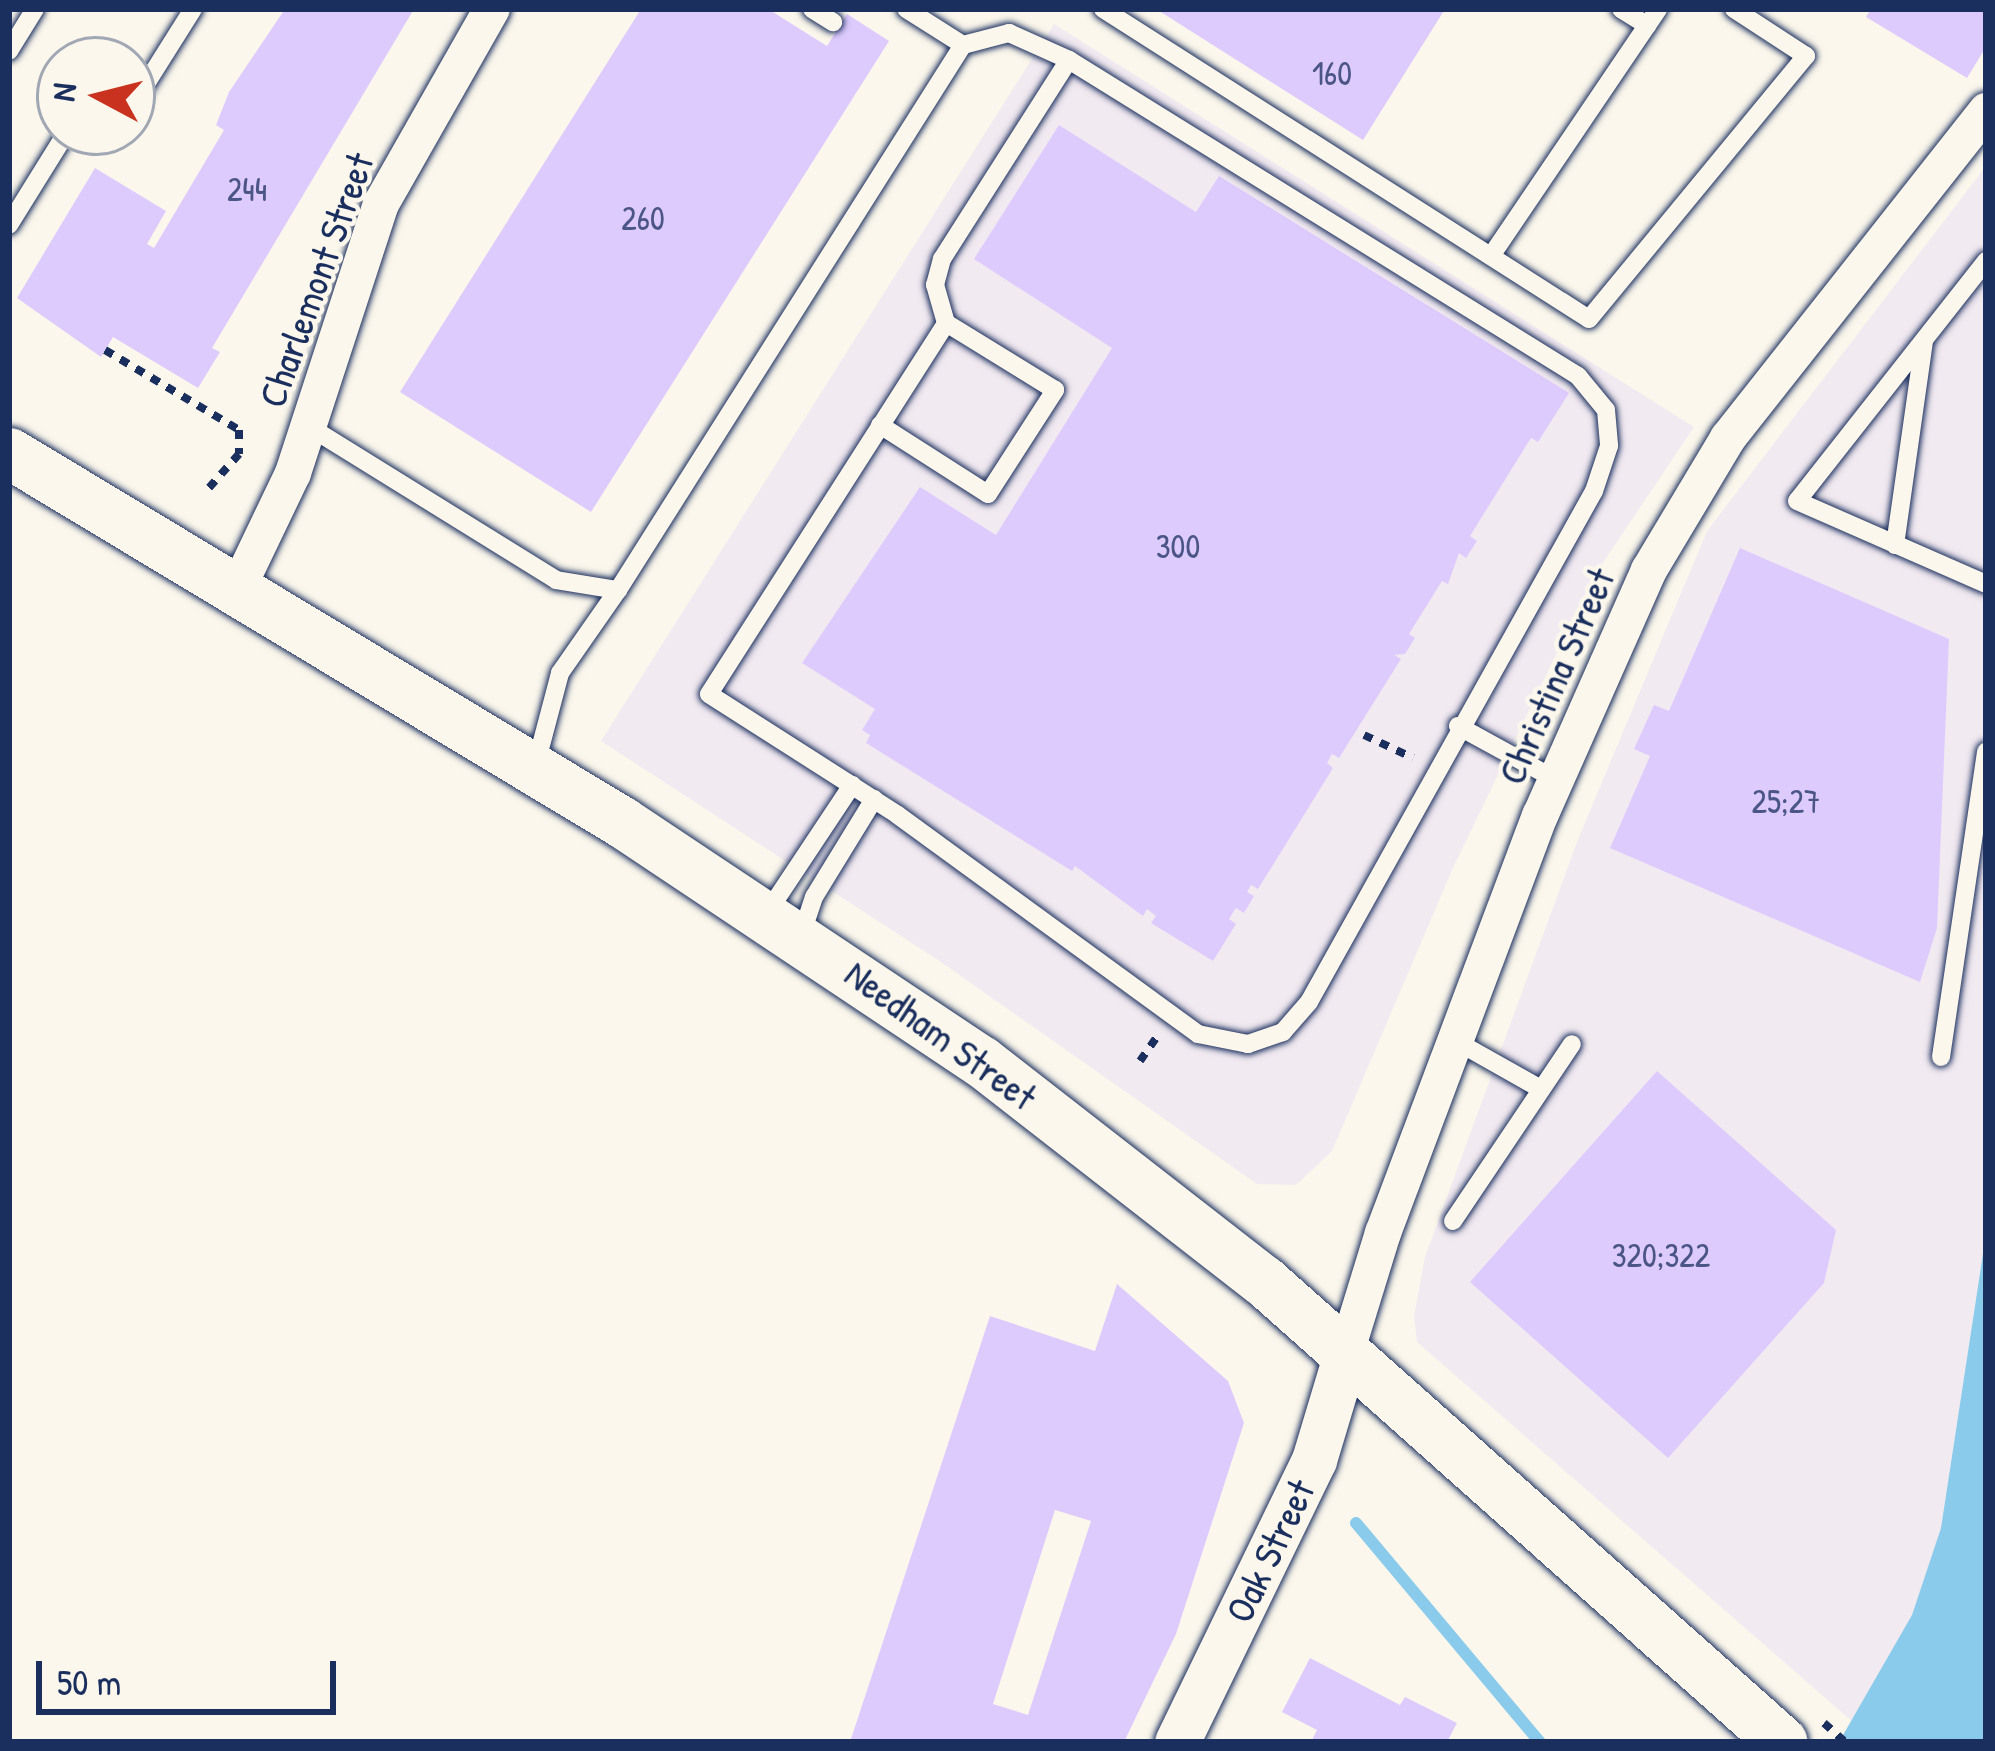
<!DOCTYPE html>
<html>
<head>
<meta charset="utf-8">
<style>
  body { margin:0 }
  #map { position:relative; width:1995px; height:1751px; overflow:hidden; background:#fbf7ec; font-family:"Patrick Hand",sans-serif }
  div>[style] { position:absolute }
  .built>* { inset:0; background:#f2eaf1 }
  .water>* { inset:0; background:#8acaeb }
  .stream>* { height:12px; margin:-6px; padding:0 6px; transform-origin:6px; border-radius:6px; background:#8acaeb }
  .building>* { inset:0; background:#decbfd }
  .path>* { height:8px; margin-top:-4px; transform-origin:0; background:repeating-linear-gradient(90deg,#1b2f5e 0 9px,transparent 0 18px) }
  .roads { filter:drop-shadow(0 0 3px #1b2f5e) drop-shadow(0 0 3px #1b2f5e) }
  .service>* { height:18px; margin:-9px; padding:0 9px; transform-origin:9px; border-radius:9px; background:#fbf7ec }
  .minor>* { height:36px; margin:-18px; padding:0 18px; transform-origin:18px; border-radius:18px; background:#fbf7ec }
  .tertiary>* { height:45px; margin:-22.5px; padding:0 22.5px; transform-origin:22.5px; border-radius:22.5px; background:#fbf7ec }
  .secondary>* { height:51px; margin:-25.5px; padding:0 25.5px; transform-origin:25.5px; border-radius:25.5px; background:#fbf7ec }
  span { translate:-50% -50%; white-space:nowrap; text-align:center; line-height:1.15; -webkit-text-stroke:9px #fbf7ec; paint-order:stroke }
  .number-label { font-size:33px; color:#4c5686 }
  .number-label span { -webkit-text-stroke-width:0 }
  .street-label { font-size:39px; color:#1b2f5e }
  .frame { position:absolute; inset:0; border:12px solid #1b2f5e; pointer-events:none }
  .north { position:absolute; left:36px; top:36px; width:120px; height:120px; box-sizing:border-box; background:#fbf7ec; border:3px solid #a1a7b3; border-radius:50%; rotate:277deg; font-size:33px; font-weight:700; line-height:48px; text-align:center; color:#1b2f5e }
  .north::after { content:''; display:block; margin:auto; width:42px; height:54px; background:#c8321e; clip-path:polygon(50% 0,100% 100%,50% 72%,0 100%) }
  .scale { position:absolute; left:36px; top:1661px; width:300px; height:54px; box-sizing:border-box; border:6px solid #1b2f5e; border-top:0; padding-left:15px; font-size:36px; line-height:42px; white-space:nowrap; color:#1b2f5e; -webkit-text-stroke:9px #fbf7ec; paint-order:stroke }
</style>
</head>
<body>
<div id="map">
  <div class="built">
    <i style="clip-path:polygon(1054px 24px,1694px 427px,1594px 576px,1453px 868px,1332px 1151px,1296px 1185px,1257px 1184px,938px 960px,601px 741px)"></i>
    <i style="clip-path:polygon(1986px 166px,1986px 1234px,1941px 1528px,1912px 1615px,1854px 1723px,1417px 1342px,1414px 1316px,1425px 1257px,1577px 842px,1707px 531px)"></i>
  </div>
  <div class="water">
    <i style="clip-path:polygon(1986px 1234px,1986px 1742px,1839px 1742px,1912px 1615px,1941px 1528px)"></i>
  </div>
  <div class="stream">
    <i style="left:1356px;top:1523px;width:286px;rotate:50deg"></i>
  </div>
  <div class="building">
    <i style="clip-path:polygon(285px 9px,414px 9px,212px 348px,220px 352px,198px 388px,113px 337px,101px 357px,17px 298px,95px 168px,166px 211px,147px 244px,154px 248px,224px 130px,216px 125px,229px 92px)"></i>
    <i style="clip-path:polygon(641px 9px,768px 9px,827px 46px,847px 14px,889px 41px,591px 512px,400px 392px)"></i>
    <i style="clip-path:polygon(1156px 9px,1445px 9px,1363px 140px)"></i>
    <i style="clip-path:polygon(1871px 9px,1986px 9px,1986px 47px,1967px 78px,1866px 17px)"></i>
    <i style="clip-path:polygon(1059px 125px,1196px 212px,1219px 176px,1569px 393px,1538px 442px,1531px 438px,1470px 536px,1477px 541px,1466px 558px,1459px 553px,1448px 584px,1442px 581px,1409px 634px,1415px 638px,1405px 654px,1394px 655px,1401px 659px,1339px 758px,1332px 754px,1327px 763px,1333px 768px,1258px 889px,1251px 885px,1247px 892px,1254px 896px,1244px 913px,1236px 908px,1229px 919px,1236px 924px,1213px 961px,1151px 923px,1156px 916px,1147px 909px,1143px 916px,1075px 866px,1072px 871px,866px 743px,870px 735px,862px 730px,875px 709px,802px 663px,920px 487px,996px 535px,1112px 348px,974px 259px)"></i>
    <i style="clip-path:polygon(1740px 548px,1949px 639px,1937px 928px,1920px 982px,1610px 848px,1650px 756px,1634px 749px,1654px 705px,1669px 711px)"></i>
    <i style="clip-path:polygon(1657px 1071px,1836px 1230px,1824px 1283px,1668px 1458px,1470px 1282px)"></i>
    <i style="clip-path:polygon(evenodd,1117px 1284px,1228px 1381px,1244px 1423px,1176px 1634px,1124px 1742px,850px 1742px,990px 1316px,1095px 1351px,1117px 1284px,1055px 1510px,1091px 1521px,1028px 1715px,993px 1704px,1055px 1510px)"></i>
    <i style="clip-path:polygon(1310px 1658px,1400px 1705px,1405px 1697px,1457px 1723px,1447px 1742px,1311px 1742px,1317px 1730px,1282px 1712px)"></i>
  </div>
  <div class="path">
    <i style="left:105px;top:350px;width:156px;rotate:30.8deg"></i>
    <i style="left:239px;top:430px;width:24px;rotate:90deg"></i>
    <i style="left:239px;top:454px;width:48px;rotate:131.6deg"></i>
    <i style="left:1364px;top:735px;width:54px;rotate:25.1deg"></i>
    <i style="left:1140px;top:1061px;width:28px;rotate:-55deg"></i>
    <i style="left:1824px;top:1723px;width:28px;rotate:42deg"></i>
  </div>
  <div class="roads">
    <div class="service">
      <i style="left:812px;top:9px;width:25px;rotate:32deg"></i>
      <i style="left:1103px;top:9px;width:576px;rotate:32.53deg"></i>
      <i style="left:1589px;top:319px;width:341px;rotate:-50.5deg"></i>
      <i style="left:1806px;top:56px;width:86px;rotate:-146.9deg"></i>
      <i style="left:1621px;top:9px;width:31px;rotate:32deg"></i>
      <i style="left:963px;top:45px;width:48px;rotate:-14.6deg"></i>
      <i style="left:1009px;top:33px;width:66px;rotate:24.2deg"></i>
      <i style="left:1069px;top:60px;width:599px;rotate:31.83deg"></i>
      <i style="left:1578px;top:376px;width:44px;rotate:50.5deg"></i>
      <i style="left:1606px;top:410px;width:36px;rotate:85deg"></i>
      <i style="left:1609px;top:446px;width:47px;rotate:108.4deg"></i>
      <i style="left:1594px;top:491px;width:585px;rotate:119.15deg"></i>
      <i style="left:1309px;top:1002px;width:40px;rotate:131deg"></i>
      <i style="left:1283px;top:1032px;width:37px;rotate:161deg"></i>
      <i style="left:1248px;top:1044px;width:51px;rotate:-168.7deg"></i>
      <i style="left:1198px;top:1034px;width:371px;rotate:-143.9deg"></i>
      <i style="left:898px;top:815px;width:224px;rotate:-147.4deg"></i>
      <i style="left:709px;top:694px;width:440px;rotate:-57.4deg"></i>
      <i style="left:946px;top:323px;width:40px;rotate:-106deg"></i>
      <i style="left:935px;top:285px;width:27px;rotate:-75deg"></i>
      <i style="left:942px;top:259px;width:236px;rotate:-57.5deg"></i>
      <i style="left:9px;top:51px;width:49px;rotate:-58.2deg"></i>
      <i style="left:132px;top:106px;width:115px;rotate:-57.8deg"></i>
      <i style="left:9px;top:225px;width:110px;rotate:-58.1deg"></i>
      <i style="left:1491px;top:256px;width:298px;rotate:-55.9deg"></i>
      <i style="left:1986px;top:261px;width:305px;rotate:128.2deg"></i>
      <i style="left:1797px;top:501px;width:206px;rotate:23.7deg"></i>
      <i style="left:880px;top:425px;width:128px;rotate:32.6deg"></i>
      <i style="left:988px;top:494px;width:124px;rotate:-57.2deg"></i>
      <i style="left:1055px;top:390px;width:128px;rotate:-148.4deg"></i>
      <i style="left:308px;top:426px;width:292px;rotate:31.8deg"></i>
      <i style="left:556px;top:580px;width:63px;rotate:9.2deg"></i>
      <i style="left:618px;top:590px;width:645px;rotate:-57.67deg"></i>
      <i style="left:963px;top:45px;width:67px;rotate:-147.7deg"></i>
      <i style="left:1895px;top:545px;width:205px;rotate:-81.9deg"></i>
      <i style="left:1458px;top:726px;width:111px;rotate:28.7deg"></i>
      <i style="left:536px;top:764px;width:94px;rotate:-75.2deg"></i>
      <i style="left:560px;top:673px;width:101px;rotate:-55.1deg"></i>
      <i style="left:767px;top:913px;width:154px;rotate:-56.4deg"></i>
      <i style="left:801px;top:936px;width:41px;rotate:-71.6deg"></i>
      <i style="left:814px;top:897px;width:115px;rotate:-58.5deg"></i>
      <i style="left:1454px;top:1040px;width:100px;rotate:29.4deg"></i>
      <i style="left:1941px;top:1057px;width:309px;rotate:-81.6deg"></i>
      <i style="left:1453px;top:1221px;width:213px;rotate:-56.1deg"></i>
    </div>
    <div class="minor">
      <i style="left:237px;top:590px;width:130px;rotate:-64.4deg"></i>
      <i style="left:293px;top:473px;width:283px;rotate:-71.9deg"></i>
      <i style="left:381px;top:204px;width:224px;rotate:-60.4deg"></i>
      <i style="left:1346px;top:1353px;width:126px;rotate:-72.9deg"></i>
      <i style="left:1383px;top:1233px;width:446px;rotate:-69.4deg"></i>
      <i style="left:1540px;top:816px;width:269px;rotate:-66.1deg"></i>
      <i style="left:1649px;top:570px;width:154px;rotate:-59.1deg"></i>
      <i style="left:1728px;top:438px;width:417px;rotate:-51.7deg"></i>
    </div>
    <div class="tertiary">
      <i style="left:1177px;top:1742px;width:314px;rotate:-64.1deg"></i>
      <i style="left:1314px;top:1460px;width:112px;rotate:-73.3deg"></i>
    </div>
    <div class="secondary">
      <i style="left:9px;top:453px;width:715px;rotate:31.05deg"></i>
      <i style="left:622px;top:822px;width:431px;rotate:33.7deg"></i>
      <i style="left:981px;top:1061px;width:358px;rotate:37.9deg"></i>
      <i style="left:1264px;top:1281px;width:693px;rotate:41.67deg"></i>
    </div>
  </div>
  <div class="number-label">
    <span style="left:1332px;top:74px">160</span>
    <span style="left:247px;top:190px">244</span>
    <span style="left:643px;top:219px">260</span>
    <span style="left:1178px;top:547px">300</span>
    <span style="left:1786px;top:802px">25;27</span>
    <span style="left:1661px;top:1256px">320;322</span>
  </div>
  <div class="street-label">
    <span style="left:316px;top:280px;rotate:-70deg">Charlemont Street</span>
    <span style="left:1556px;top:676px;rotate:-66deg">Christina Street</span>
    <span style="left:941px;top:1035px;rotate:36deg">Needham Street</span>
    <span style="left:1270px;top:1551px;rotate:-64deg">Oak Street</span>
  </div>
  <div class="frame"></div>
  <div class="north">N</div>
  <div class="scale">50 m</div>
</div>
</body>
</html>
